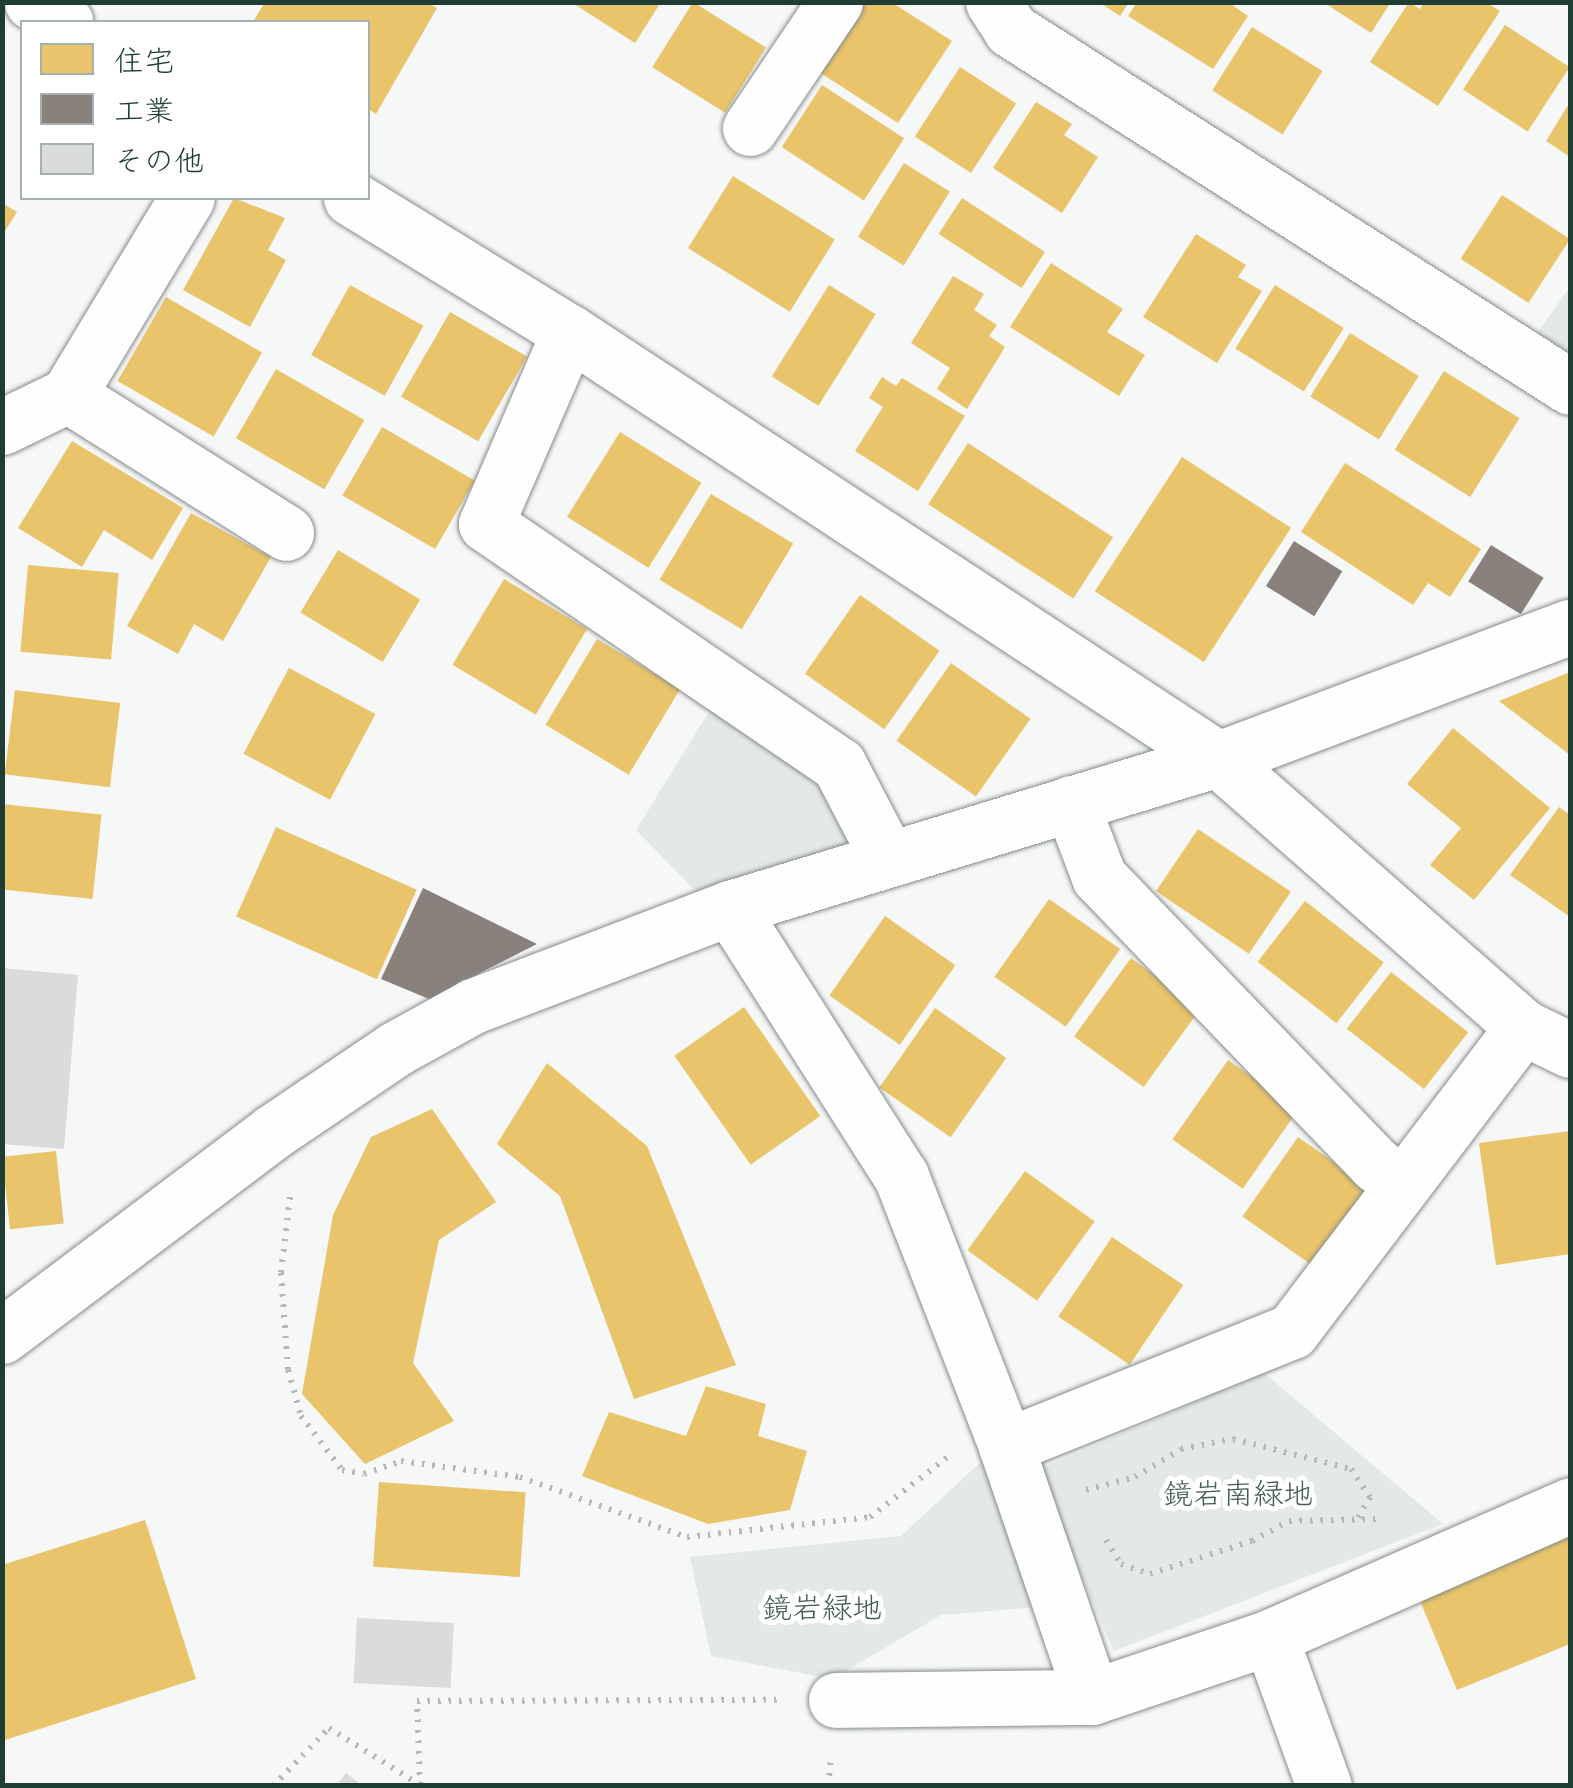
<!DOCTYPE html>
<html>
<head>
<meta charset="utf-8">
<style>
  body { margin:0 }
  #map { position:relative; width:1573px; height:1788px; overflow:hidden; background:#f6f7f7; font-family:"Architects Daughter","Klee One",sans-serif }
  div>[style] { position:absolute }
  .green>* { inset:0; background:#e4e8e8 }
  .homes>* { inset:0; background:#e9c46a; transform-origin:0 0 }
  .industry>* { inset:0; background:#8a817c; transform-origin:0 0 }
  .building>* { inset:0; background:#dadcdc; transform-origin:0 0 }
  .path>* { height:6px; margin-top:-3px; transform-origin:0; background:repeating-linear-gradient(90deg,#b5b8b7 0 2.5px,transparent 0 10.5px) }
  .roads { filter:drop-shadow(0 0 2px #858b8a) drop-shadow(0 0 2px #858b8a) }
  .minor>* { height:55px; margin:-27.5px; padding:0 27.5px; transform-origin:27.5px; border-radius:27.5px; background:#fefefe }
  span { translate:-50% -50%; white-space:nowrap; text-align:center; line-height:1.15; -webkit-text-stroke:10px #fff; paint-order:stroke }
  .park-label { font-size:30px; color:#445d55 }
  .frame { position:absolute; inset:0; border:5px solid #1f3d34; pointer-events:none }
  .legend { position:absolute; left:20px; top:20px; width:350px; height:180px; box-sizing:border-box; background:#fff; border:2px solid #a5b1ae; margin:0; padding:12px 18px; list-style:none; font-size:30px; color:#1f3d34 }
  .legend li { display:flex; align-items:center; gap:20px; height:50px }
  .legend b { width:50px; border:2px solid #a5b1ae }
</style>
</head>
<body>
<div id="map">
  <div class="green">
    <i style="clip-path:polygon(1570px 287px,1570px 358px,1536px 335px)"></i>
    <i style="clip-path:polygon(712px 707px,812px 767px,850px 848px,701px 897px,636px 830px)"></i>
    <i style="clip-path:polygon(1264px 1373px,1443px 1524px,1114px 1651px,1055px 1516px,1042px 1468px)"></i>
    <i style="clip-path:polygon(988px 1455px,1038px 1607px,941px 1615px,832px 1679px,711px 1656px,690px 1557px,901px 1536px)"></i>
  </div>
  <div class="homes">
    <i style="clip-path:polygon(265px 2px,427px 2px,437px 8px,376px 114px,368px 109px,368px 22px,253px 22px)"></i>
    <i style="clip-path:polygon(571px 2px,661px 2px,635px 43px)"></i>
    <i style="left:693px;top:2px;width:86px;height:77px;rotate:32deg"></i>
    <i style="clip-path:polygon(859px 2px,891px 2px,952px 41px,898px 123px,816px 70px)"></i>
    <i style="clip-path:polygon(1099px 2px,1129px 2px,1120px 16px)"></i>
    <i style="clip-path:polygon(1137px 2px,1228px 2px,1248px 16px,1213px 69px,1128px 16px)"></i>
    <i style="clip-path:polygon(1323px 2px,1391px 2px,1371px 33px)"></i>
    <i style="clip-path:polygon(1409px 2px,1420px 9px,1424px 2px,1486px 2px,1500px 11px,1438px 106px,1370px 62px)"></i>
    <i style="left:1505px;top:25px;width:77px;height:77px;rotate:33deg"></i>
    <i style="left:1252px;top:27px;width:83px;height:75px;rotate:32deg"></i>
    <i style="left:960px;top:67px;width:67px;height:83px;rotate:33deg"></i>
    <i style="left:822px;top:85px;width:98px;height:74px;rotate:33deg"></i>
    <i style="clip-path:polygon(1036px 102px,1072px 124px,1064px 135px,1098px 157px,1062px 213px,993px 168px)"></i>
    <i style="clip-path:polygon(1570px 102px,1570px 157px,1546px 141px)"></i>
    <i style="left:904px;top:163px;width:54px;height:87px;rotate:32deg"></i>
    <i style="left:733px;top:176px;width:120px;height:85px;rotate:32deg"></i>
    <i style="left:1502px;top:195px;width:81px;height:76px;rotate:33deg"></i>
    <i style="clip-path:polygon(234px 198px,285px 218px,268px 250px,286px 260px,250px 327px,183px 290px)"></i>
    <i style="left:962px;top:198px;width:99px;height:43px;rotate:33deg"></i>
    <i style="clip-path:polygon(2px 203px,17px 212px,2px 236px)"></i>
    <i style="clip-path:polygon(1196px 234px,1246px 265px,1238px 277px,1262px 291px,1217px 363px,1143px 317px)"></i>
    <i style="clip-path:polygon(1051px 263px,1123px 309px,1107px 332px,1145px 355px,1119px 396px,1010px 327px)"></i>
    <i style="clip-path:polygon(953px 276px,984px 294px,974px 310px,997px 325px,989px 336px,1005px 347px,967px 409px,937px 389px,950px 368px,911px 343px)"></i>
    <i style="left:350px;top:285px;width:84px;height:80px;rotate:29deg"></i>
    <i style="left:829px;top:285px;width:55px;height:108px;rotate:32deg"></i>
    <i style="left:1275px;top:285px;width:81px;height:75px;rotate:32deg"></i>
    <i style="left:166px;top:297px;width:111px;height:97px;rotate:30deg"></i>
    <i style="left:450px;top:312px;width:89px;height:98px;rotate:30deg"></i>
    <i style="left:1350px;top:333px;width:81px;height:75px;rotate:32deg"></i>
    <i style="left:276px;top:369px;width:102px;height:80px;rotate:30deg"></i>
    <i style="left:1444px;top:371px;width:89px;height:93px;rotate:32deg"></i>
    <i style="clip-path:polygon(882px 377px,896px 386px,902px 378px,965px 416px,918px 491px,855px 451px,883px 407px,869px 398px)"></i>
    <i style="left:382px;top:427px;width:107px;height:79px;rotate:30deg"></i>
    <i style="left:620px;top:432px;width:96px;height:100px;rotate:32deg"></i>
    <i style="clip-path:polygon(72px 441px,183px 508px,152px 560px,104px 530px,82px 567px,18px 528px)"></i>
    <i style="left:968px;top:443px;width:173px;height:73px;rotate:33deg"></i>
    <i style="left:1182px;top:457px;width:130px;height:160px;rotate:33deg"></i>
    <i style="clip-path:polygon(1345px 463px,1481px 549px,1450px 597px,1428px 583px,1413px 605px,1301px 532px)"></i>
    <i style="left:711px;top:494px;width:96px;height:100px;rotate:31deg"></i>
    <i style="clip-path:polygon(191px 513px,271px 557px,223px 641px,194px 624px,178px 654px,127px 626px)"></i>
    <i style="left:338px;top:550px;width:96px;height:73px;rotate:31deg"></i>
    <i style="left:28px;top:565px;width:91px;height:87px;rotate:5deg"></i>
    <i style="left:504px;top:579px;width:97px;height:100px;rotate:31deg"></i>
    <i style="left:860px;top:595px;width:97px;height:96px;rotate:35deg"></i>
    <i style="left:597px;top:639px;width:97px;height:100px;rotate:31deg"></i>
    <i style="left:951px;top:663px;width:97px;height:95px;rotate:35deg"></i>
    <i style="left:289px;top:668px;width:98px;height:97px;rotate:28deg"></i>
    <i style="clip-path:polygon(1570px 672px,1570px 755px,1499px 701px)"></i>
    <i style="left:15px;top:690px;width:106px;height:85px;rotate:7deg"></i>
    <i style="clip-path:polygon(1453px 728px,1550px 808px,1474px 900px,1430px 865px,1461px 828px,1407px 784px)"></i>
    <i style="left:2px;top:804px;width:100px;height:85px;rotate:6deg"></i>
    <i style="clip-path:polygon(1559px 807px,1570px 815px,1570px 917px,1510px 875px)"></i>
    <i style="left:276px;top:827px;width:154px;height:98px;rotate:24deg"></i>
    <i style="left:1198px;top:829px;width:112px;height:75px;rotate:34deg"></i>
    <i style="left:1049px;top:899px;width:87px;height:95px;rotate:35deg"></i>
    <i style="left:1305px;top:901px;width:100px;height:77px;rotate:38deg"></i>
    <i style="left:885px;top:916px;width:86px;height:97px;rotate:35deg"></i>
    <i style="left:1131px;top:958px;width:86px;height:97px;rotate:36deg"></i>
    <i style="left:1391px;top:972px;width:98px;height:72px;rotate:38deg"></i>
    <i style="left:744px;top:1007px;width:133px;height:85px;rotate:55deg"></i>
    <i style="left:935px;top:1008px;width:87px;height:97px;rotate:35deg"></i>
    <i style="left:1228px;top:1060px;width:86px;height:97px;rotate:35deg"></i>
    <i style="clip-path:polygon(547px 1063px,647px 1146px,736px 1365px,634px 1399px,560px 1196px,497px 1144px)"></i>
    <i style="clip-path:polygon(432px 1109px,496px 1202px,439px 1240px,413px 1363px,454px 1421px,365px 1464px,302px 1394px,333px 1215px,371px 1137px)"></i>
    <i style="clip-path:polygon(1570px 1131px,1570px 1254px,1496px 1265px,1479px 1143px)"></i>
    <i style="left:1298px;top:1137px;width:85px;height:97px;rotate:35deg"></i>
    <i style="left:56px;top:1151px;width:73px;height:54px;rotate:84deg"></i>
    <i style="left:1025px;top:1171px;width:86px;height:98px;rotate:36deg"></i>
    <i style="left:1112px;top:1237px;width:86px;height:96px;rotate:34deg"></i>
    <i style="clip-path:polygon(706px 1386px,766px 1404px,758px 1436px,807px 1451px,790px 1510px,708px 1524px,582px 1476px,609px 1412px,686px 1436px)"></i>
    <i style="left:379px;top:1482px;width:147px;height:85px;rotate:4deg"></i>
    <i style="clip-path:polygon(145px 1520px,196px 1679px,2px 1741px,2px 1565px)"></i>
    <i style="clip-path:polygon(1570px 1534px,1570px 1644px,1457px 1690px,1418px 1596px)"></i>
  </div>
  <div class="industry">
    <i style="left:1294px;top:541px;width:57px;height:53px;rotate:32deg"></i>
    <i style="left:1491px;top:545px;width:62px;height:43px;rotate:32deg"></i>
    <i style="clip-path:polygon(423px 888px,537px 944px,429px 999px,381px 979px)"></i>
  </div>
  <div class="building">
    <i style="clip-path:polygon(2px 968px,78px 975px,64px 1149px,2px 1144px)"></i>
    <i style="left:357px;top:1618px;width:97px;height:65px;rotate:3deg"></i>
    <i style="clip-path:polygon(346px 1773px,363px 1786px,336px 1786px)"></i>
  </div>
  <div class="path">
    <i style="left:290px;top:1197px;width:77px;rotate:96.8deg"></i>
    <i style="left:281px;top:1273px;width:97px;rotate:85.9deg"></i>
    <i style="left:288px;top:1370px;width:48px;rotate:74.2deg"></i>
    <i style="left:301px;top:1416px;width:68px;rotate:52.8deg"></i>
    <i style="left:342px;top:1470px;width:22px;rotate:10deg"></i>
    <i style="left:364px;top:1474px;width:39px;rotate:-19deg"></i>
    <i style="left:401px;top:1461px;width:120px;rotate:7.7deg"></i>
    <i style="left:520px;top:1477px;width:177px;rotate:19.8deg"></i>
    <i style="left:687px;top:1537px;width:184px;rotate:-6.2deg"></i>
    <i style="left:870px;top:1517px;width:100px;rotate:-37.7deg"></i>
    <i style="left:1086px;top:1490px;width:51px;rotate:-14.9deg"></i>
    <i style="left:1135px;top:1477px;width:54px;rotate:-31.3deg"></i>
    <i style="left:1181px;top:1449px;width:53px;rotate:-10.9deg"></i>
    <i style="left:1233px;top:1439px;width:122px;rotate:14.3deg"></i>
    <i style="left:1351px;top:1469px;width:34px;rotate:56deg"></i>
    <i style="left:1370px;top:1497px;width:28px;rotate:120deg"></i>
    <i style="left:1106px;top:1540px;width:28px;rotate:58deg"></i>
    <i style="left:1121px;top:1564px;width:31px;rotate:19deg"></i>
    <i style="left:1150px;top:1574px;width:107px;rotate:-17.9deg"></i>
    <i style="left:1252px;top:1541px;width:42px;rotate:-28.4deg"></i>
    <i style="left:1289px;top:1521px;width:94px;rotate:-1.2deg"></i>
    <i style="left:273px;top:1786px;width:81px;rotate:-46deg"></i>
    <i style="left:329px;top:1728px;width:107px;rotate:32.1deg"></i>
    <i style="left:420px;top:1785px;width:84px;rotate:-92deg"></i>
    <i style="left:417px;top:1701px;width:362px;rotate:-0.2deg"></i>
    <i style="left:828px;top:1786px;width:30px;rotate:-84deg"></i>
  </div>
  <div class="roads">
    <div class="minor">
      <i style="left:32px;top:2px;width:39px;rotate:31deg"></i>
      <i style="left:993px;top:2px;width:33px;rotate:57deg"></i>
      <i style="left:1011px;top:30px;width:663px;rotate:32.56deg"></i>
      <i style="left:750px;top:128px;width:152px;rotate:-56deg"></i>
      <i style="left:351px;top:198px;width:256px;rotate:31.6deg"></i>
      <i style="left:569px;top:332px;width:777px;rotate:33.34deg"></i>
      <i style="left:1218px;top:759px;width:406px;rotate:41.3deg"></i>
      <i style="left:1523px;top:1027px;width:52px;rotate:26.1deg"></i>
      <i style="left:569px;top:332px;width:209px;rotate:113.4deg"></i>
      <i style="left:486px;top:524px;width:427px;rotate:34.3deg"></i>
      <i style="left:839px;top:765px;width:104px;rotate:62.4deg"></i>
      <i style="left:68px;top:395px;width:258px;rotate:32.3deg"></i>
      <i style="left:2px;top:427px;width:73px;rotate:-25.9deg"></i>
      <i style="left:68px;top:395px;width:230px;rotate:-58.9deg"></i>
      <i style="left:1071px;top:803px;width:79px;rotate:69.3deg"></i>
      <i style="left:1099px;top:877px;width:398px;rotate:46.1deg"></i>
      <i style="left:1375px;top:1164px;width:34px;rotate:36deg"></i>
      <i style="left:730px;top:908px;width:318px;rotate:57.5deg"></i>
      <i style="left:901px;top:1176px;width:290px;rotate:68.7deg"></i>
      <i style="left:1006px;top:1446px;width:265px;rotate:71.1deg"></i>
      <i style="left:1092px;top:1697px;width:188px;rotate:-18.6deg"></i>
      <i style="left:1270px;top:1637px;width:328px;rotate:-23.7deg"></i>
      <i style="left:2px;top:1336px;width:337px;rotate:-37deg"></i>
      <i style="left:271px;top:1133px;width:150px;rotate:-34.1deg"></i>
      <i style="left:395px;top:1049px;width:89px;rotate:-28.9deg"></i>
      <i style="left:473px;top:1006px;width:275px;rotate:-20.9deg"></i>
      <i style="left:730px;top:908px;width:510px;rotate:-16.98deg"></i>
      <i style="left:1218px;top:759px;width:376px;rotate:-20.6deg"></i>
      <i style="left:1006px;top:1446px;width:308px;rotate:-21.9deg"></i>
      <i style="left:1292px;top:1331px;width:382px;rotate:-52.8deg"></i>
      <i style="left:1270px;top:1637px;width:158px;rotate:70.1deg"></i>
      <i style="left:836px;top:1700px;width:256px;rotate:-0.7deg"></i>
    </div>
  </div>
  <div class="park-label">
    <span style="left:1238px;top:1495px">鏡岩南緑地</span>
    <span style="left:822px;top:1609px">鏡岩緑地</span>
  </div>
  <div class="frame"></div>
  <ul class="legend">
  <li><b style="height:28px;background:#e9c46a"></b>住宅</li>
  <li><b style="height:28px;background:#8a817c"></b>工業</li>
  <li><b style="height:28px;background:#dadcdc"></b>その他</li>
  </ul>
</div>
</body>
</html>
